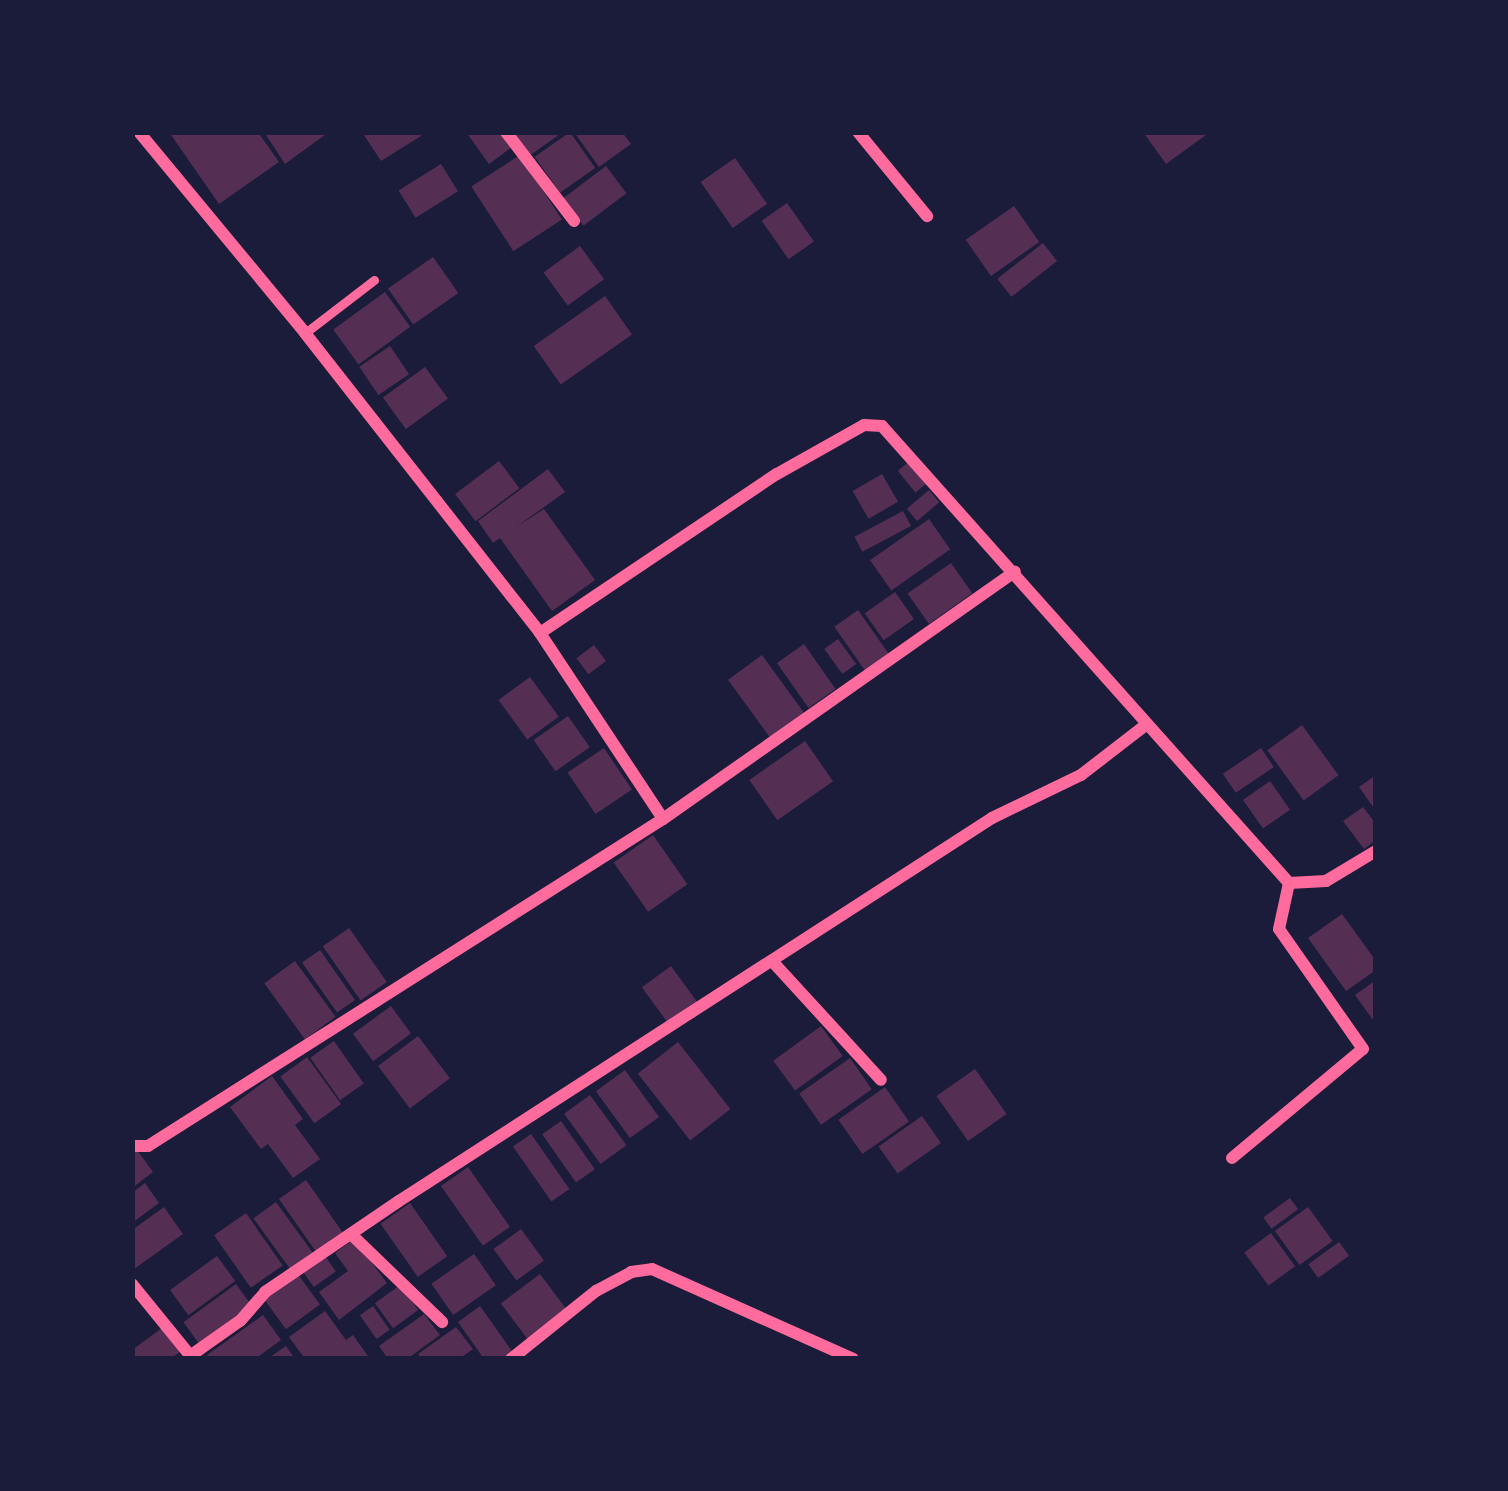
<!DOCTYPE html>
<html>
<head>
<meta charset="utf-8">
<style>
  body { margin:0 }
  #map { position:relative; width:1508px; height:1491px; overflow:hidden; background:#1b1b3a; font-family:"PT Sans Narrow",sans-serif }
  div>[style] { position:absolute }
  .building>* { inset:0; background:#542f53; transform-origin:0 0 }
  .service>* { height:9px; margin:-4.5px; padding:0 4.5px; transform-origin:4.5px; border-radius:4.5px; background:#ff6b9d }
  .minor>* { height:12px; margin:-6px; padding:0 6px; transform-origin:6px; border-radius:6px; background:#ff6b9d }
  span { translate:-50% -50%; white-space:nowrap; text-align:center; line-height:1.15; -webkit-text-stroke:9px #1b1b3a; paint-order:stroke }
  .frame { position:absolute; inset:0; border:135px solid #1b1b3a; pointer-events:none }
</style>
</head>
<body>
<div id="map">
  <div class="building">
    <i style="clip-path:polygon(169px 132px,258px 132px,279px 162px,219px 204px)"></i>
    <i style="clip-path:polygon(264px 132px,329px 132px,285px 164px)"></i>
    <i style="clip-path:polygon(362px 132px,419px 132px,421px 136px,381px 161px)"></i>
    <i style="clip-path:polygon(466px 132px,501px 132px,512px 147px,489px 164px)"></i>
    <i style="clip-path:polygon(512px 132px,563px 132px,529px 156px)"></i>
    <i style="left:570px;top:132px;width:44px;height:43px;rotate:55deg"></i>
    <i style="clip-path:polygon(574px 132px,622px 132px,631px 144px,599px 167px)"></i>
    <i style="clip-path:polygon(1143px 132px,1210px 132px,1166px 164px)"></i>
    <i style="left:520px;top:155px;width:77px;height:58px;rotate:57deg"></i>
    <i style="left:735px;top:158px;width:56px;height:42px;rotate:55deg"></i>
    <i style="left:441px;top:164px;width:32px;height:50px;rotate:58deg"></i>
    <i style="left:606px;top:166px;width:34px;height:54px;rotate:53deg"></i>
    <i style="left:787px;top:203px;width:47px;height:31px;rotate:55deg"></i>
    <i style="left:1014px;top:206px;width:44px;height:59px;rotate:55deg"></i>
    <i style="left:1043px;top:243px;width:23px;height:58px;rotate:52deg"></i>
    <i style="left:580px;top:246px;width:41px;height:45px;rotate:54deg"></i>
    <i style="left:433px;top:257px;width:44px;height:55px;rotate:55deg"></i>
    <i style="left:385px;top:292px;width:43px;height:64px;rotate:54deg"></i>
    <i style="left:605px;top:296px;width:47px;height:87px;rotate:55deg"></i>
    <i style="left:390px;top:346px;width:34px;height:37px;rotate:56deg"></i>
    <i style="left:425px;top:367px;width:39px;height:52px;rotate:54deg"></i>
    <i style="left:911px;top:460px;width:28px;height:17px;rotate:51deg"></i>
    <i style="left:499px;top:461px;width:34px;height:55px;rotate:53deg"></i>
    <i style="clip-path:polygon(548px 469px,565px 492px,516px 527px,544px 509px,595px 580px,552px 611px,500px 538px,493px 543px,478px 521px)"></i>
    <i style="left:882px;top:474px;width:32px;height:34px;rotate:60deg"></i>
    <i style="left:929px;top:490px;width:16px;height:29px;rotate:50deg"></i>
    <i style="left:903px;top:511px;width:17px;height:55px;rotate:62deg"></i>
    <i style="left:929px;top:519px;width:37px;height:72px;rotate:55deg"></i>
    <i style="left:951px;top:563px;width:37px;height:53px;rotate:55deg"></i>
    <i style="left:895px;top:592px;width:33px;height:37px;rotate:55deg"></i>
    <i style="left:858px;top:610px;width:55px;height:29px;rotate:55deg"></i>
    <i style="left:838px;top:639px;width:31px;height:17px;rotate:54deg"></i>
    <i style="left:804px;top:644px;width:55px;height:33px;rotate:55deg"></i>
    <i style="left:594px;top:645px;width:20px;height:22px;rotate:53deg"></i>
    <i style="left:762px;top:655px;width:72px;height:42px;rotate:54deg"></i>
    <i style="left:530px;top:677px;width:49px;height:39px;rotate:54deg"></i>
    <i style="left:568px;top:716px;width:38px;height:42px;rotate:55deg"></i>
    <i style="left:1302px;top:725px;width:62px;height:43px;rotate:54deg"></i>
    <i style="left:805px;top:741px;width:49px;height:68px;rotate:55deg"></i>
    <i style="left:604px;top:748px;width:50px;height:44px;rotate:56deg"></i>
    <i style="left:1261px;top:748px;width:23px;height:46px;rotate:56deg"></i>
    <i style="clip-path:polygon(1376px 775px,1376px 811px,1359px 787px)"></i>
    <i style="left:1270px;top:781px;width:35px;height:33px;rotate:55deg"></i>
    <i style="clip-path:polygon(1363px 807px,1376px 824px,1376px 840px,1364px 849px,1343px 821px)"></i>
    <i style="left:653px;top:835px;width:60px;height:48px;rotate:55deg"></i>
    <i style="clip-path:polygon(1342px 914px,1376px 961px,1376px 970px,1346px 991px,1308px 938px)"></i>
    <i style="left:349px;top:928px;width:66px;height:32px;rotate:55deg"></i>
    <i style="left:320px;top:950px;width:61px;height:22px;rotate:55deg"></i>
    <i style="left:295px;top:961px;width:69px;height:38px;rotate:54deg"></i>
    <i style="left:671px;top:966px;width:48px;height:36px;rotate:54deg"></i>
    <i style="clip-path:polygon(1376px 980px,1376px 1024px,1355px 995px)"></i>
    <i style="left:391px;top:1006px;width:34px;height:47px;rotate:54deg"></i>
    <i style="left:821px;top:1026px;width:37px;height:59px;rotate:54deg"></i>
    <i style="left:418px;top:1036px;width:53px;height:50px;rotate:53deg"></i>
    <i style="left:334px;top:1041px;width:52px;height:29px;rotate:55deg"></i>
    <i style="left:678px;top:1042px;width:85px;height:51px;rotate:52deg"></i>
    <i style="left:307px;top:1057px;width:58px;height:33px;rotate:54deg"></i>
    <i style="left:850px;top:1058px;width:38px;height:62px;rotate:55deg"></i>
    <i style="left:975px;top:1069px;width:55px;height:47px;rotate:55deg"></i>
    <i style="left:625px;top:1070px;width:58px;height:36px;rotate:54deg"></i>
    <i style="clip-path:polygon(272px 1076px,303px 1119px,295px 1125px,320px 1159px,293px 1178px,268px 1144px,261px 1149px,230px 1107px)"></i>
    <i style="left:885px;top:1087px;width:42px;height:57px;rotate:55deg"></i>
    <i style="left:590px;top:1095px;width:62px;height:32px;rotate:54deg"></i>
    <i style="left:922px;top:1116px;width:33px;height:53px;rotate:55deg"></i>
    <i style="left:561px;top:1121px;width:59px;height:23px;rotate:55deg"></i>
    <i style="left:531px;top:1134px;width:67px;height:22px;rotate:55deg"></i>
    <i style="clip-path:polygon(132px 1143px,153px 1172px,132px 1188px)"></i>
    <i style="left:468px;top:1167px;width:73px;height:33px;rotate:55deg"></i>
    <i style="left:306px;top:1180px;width:64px;height:33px;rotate:55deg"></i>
    <i style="clip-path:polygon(145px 1183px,159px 1203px,132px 1223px,132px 1193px)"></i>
    <i style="left:1290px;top:1198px;width:14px;height:33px;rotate:54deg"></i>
    <i style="left:276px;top:1202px;width:62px;height:28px;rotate:54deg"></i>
    <i style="left:410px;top:1203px;width:65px;height:36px;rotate:55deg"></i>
    <i style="clip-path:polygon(164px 1207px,183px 1234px,134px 1269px,132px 1230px)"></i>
    <i style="left:1308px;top:1207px;width:42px;height:41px;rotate:54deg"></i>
    <i style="left:246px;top:1213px;width:64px;height:39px;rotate:55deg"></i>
    <i style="left:521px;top:1229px;width:39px;height:34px;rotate:54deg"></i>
    <i style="left:1271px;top:1233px;width:41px;height:33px;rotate:54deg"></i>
    <i style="clip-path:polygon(354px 1239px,387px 1283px,339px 1320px,319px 1292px,348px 1271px,335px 1253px)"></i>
    <i style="left:1339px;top:1242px;width:17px;height:38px;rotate:54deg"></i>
    <i style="left:474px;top:1254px;width:38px;height:52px;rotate:55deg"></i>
    <i style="left:217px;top:1256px;width:31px;height:58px;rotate:54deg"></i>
    <i style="left:325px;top:1256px;width:19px;height:27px;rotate:55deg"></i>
    <i style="left:297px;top:1273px;width:39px;height:42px;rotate:54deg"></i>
    <i style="left:540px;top:1274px;width:44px;height:49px;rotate:53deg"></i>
    <i style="left:236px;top:1284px;width:26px;height:65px;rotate:54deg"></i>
    <i style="left:400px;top:1285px;width:31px;height:31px;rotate:54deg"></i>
    <i style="left:373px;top:1306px;width:29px;height:16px;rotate:55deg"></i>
    <i style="clip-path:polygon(480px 1306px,514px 1354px,507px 1359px,484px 1359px,458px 1322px)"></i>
    <i style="clip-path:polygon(325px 1311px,346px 1340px,353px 1335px,370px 1359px,305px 1359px,289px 1337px)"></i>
    <i style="clip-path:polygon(424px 1314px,440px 1335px,407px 1359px,388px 1359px,379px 1346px)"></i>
    <i style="clip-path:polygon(263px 1315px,281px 1340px,255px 1359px,210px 1359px,207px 1355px)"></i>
    <i style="clip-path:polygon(456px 1327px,473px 1349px,459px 1359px,422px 1359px,418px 1354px)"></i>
    <i style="clip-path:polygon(162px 1328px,180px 1352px,170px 1359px,132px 1359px,132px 1350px)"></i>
    <i style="clip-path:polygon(286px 1346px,295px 1359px,267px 1359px)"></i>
  </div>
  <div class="service">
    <i style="left:305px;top:333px;width:87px;rotate:-37.5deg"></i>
  </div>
  <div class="minor">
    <i style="left:139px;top:132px;width:261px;rotate:50.4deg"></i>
    <i style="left:305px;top:333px;width:381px;rotate:51.9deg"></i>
    <i style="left:540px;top:633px;width:285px;rotate:-33.9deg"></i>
    <i style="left:777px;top:474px;width:100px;rotate:-29.4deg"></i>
    <i style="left:864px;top:425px;width:18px;rotate:3deg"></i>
    <i style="left:882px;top:426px;width:612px;rotate:48.31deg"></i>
    <i style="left:1289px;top:883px;width:37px;rotate:-3deg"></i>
    <i style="left:1326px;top:881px;width:58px;rotate:-31deg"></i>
    <i style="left:506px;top:132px;width:112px;rotate:52.6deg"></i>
    <i style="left:858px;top:132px;width:109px;rotate:50.6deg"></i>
    <i style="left:540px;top:633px;width:223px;rotate:56.5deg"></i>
    <i style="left:772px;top:961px;width:161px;rotate:47.5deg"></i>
    <i style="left:132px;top:1146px;width:16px"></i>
    <i style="left:148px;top:1146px;width:610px;rotate:-32.41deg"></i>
    <i style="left:663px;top:819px;width:430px;rotate:-35.1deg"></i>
    <i style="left:1232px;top:1158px;width:170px;rotate:-39.8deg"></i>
    <i style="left:1363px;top:1049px;width:146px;rotate:-125deg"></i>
    <i style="left:1279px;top:929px;width:47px;rotate:-77.7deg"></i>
    <i style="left:353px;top:1236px;width:124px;rotate:44deg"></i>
    <i style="left:132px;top:1284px;width:97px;rotate:50.9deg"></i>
    <i style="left:190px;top:1356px;width:62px;rotate:-35.2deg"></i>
    <i style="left:241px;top:1320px;width:37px;rotate:-49deg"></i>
    <i style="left:265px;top:1292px;width:162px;rotate:-34.2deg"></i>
    <i style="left:399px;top:1201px;width:706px;rotate:-32.86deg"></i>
    <i style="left:992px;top:818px;width:99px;rotate:-25.8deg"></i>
    <i style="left:1081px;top:775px;width:83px;rotate:-37.7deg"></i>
    <i style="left:511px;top:1359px;width:109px;rotate:-38.7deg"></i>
    <i style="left:596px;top:1291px;width:40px;rotate:-28deg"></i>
    <i style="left:631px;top:1272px;width:21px;rotate:-8deg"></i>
    <i style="left:652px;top:1269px;width:220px;rotate:24.1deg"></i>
  </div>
  <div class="frame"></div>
</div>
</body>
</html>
